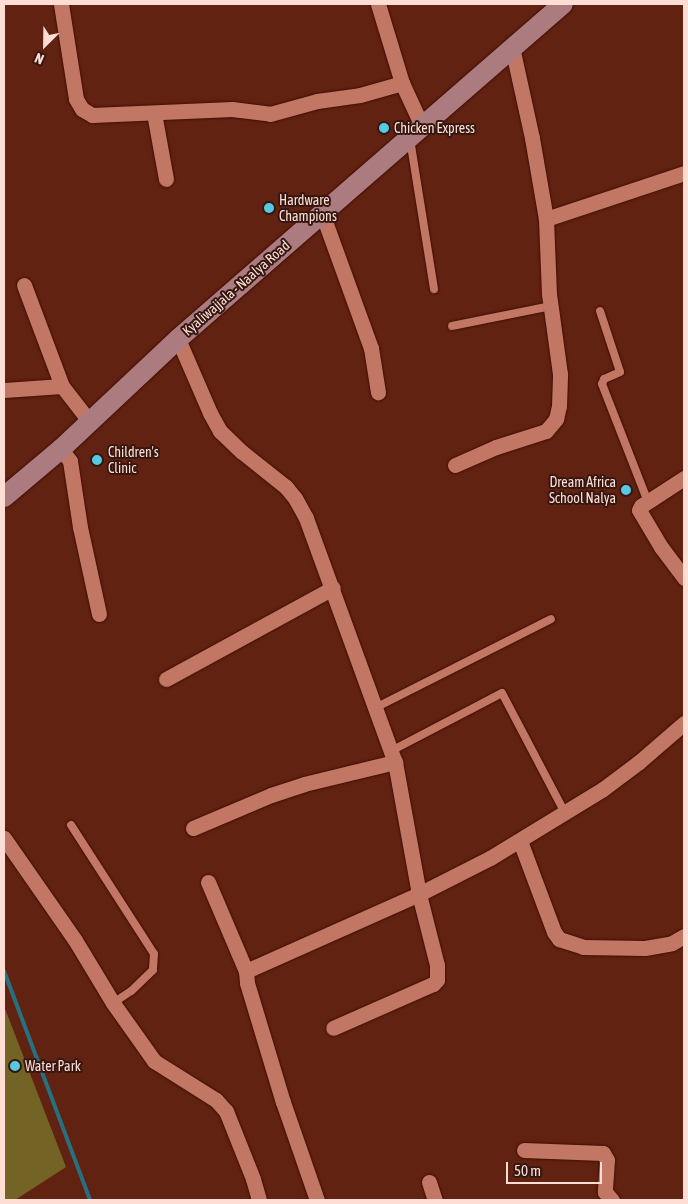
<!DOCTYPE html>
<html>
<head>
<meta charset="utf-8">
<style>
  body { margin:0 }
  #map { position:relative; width:688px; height:1204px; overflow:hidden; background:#622211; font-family:"Asap Condensed",sans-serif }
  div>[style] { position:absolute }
  .green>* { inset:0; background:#736324 }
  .stream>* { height:4px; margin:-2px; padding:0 2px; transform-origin:2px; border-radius:2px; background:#257182 }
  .roads { filter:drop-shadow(0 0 1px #3e0e03) drop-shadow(0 0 1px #3e0e03) }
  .service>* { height:8px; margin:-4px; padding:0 4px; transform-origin:4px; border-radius:4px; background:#c17764 }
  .minor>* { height:15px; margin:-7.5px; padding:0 7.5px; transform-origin:7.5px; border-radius:7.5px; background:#c17764 }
  .secondary>* { height:20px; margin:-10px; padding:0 10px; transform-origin:10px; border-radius:10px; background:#ab7b80 }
  .dots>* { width:14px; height:14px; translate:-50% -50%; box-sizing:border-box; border:2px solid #341710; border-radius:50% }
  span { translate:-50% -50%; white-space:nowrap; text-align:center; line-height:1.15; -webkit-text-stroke:4px #341710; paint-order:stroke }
  .poi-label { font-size:14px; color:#feddd4 }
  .left { translate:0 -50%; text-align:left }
  .right { translate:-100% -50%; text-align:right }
  .street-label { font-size:14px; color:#feddd4 }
  .frame { position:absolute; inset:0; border:5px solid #feddd4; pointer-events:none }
  .north { position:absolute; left:20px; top:20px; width:50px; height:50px; -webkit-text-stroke:4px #341710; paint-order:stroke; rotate:203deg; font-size:14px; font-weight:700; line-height:20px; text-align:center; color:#feddd4 }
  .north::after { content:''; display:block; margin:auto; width:18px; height:22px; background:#feddd4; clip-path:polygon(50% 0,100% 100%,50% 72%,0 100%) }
  .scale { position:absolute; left:506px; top:1162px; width:96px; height:22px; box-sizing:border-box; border:2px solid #feddd4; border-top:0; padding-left:6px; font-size:15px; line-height:18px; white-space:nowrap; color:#feddd4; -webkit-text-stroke:4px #341710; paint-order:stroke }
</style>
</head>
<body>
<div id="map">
  <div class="green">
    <i style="clip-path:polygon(4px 1006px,66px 1167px,15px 1200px,4px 1200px)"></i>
  </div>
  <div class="stream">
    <i style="left:4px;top:971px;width:245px;rotate:69.4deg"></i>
  </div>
  <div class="roads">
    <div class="service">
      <i style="left:410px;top:139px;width:152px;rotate:80.9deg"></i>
      <i style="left:600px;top:311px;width:64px;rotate:71.8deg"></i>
      <i style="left:620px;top:372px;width:17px;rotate:156deg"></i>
      <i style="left:604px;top:379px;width:5px;rotate:112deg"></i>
      <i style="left:602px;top:384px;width:127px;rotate:68.7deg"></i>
      <i style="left:452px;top:326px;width:101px;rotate:-11.4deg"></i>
      <i style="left:375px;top:708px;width:197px;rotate:-26.8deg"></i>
      <i style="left:391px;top:751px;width:125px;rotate:-27.6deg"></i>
      <i style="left:502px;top:693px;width:136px;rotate:62.3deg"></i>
      <i style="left:71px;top:825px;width:153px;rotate:57.2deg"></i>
      <i style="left:154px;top:954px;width:16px;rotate:94deg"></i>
      <i style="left:153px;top:970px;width:30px;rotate:136deg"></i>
      <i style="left:131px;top:991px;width:22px;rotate:146deg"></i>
    </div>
    <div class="minor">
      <i style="left:61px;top:4px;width:96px;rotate:81deg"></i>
      <i style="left:76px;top:99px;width:12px;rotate:59deg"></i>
      <i style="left:82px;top:109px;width:12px;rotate:31deg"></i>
      <i style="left:92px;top:115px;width:140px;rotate:-2.5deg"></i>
      <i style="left:232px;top:109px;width:38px;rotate:7deg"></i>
      <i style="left:270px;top:114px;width:49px;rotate:-15.5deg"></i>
      <i style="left:317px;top:101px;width:43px;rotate:-7.9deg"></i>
      <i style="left:360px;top:95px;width:44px;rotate:-15.9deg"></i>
      <i style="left:378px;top:4px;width:83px;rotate:73.1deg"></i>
      <i style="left:402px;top:83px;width:47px;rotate:65.1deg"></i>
      <i style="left:154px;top:113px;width:67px;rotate:79.7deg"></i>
      <i style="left:322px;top:213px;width:144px;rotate:70.1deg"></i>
      <i style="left:371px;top:348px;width:45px;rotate:81deg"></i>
      <i style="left:546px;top:219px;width:145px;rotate:-18.4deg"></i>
      <i style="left:24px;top:285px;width:108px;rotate:69.4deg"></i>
      <i style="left:178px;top:339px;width:81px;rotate:66.6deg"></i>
      <i style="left:210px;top:413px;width:21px;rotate:61deg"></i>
      <i style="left:220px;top:431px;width:30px;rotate:44deg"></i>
      <i style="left:242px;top:452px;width:56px;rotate:38.5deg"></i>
      <i style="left:286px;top:487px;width:14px;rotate:51deg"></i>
      <i style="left:295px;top:498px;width:23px;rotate:61deg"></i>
      <i style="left:306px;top:518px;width:260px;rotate:70deg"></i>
      <i style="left:395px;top:762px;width:134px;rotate:79.7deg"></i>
      <i style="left:419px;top:894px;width:73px;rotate:75.8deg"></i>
      <i style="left:437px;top:965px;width:15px;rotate:90deg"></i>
      <i style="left:437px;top:980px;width:6px;rotate:135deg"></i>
      <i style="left:433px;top:984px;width:109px;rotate:156.3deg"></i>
      <i style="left:4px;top:390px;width:58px;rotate:-3.9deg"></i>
      <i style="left:62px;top:386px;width:46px;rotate:52.1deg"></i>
      <i style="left:61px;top:449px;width:15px;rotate:53deg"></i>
      <i style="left:70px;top:461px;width:67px;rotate:81.4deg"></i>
      <i style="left:80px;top:527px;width:89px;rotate:77.7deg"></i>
      <i style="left:455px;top:465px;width:45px;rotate:-23.7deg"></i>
      <i style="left:496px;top:447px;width:52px;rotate:-17.7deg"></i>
      <i style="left:546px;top:431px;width:16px;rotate:-50deg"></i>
      <i style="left:556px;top:419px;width:13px;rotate:-77deg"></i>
      <i style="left:559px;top:406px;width:32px;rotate:-88deg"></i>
      <i style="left:560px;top:374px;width:81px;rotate:-97.8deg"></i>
      <i style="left:549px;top:294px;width:75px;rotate:-92.3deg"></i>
      <i style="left:546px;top:219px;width:82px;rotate:-99.8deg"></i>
      <i style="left:532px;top:138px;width:93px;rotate:-102.4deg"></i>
      <i style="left:684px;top:478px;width:51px;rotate:146.9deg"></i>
      <i style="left:641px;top:506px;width:4px;rotate:117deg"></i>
      <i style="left:639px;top:510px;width:43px;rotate:59.3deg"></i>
      <i style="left:661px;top:547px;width:39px;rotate:53deg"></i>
      <i style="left:166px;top:679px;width:190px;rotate:-28.6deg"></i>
      <i style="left:193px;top:828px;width:85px;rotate:-22.9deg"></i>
      <i style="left:271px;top:795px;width:35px;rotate:-18deg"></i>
      <i style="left:304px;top:784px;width:94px;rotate:-13.6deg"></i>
      <i style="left:4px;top:838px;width:124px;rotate:55.2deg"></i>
      <i style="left:75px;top:940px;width:74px;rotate:58.9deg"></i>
      <i style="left:113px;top:1003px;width:71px;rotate:54.7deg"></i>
      <i style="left:154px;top:1061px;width:73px;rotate:32.2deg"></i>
      <i style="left:216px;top:1100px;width:15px;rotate:48deg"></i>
      <i style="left:226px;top:1111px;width:73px;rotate:68.3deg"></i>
      <i style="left:253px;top:1179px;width:22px;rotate:74deg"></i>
      <i style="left:520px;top:841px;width:97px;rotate:69.5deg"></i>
      <i style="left:554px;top:932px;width:9px;rotate:54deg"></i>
      <i style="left:559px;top:939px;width:25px;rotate:18deg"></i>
      <i style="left:583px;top:947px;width:62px;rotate:0.9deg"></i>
      <i style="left:645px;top:948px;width:27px;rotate:-10deg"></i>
      <i style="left:672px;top:943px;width:14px;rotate:-30deg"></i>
      <i style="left:208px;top:882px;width:97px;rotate:66.9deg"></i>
      <i style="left:246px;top:971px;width:12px;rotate:85deg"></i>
      <i style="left:247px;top:983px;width:124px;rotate:73.2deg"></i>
      <i style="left:283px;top:1102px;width:104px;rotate:70.9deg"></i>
      <i style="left:246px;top:971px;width:189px;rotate:-24deg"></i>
      <i style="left:419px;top:894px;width:80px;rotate:-26.9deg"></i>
      <i style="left:490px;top:858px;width:132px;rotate:-31.4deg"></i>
      <i style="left:603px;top:789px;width:45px;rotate:-36.9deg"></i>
      <i style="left:639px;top:762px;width:60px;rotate:-40.9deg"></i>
      <i style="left:524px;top:1150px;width:79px;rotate:2.2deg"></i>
      <i style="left:603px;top:1153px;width:8px;rotate:60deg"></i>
      <i style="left:607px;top:1160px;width:32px;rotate:94deg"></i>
      <i style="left:605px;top:1192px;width:11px;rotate:49deg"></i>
      <i style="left:429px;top:1182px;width:19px;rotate:72deg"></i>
    </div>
    <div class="secondary">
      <i style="left:4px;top:497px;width:75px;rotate:-40.1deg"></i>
      <i style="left:61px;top:449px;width:161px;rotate:-43.2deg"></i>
      <i style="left:178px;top:339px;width:510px;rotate:-41.03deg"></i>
    </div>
  </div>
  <div class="dots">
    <i style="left:384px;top:128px;background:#57c9e3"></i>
    <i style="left:269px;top:208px;background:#57c9e3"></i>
    <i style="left:97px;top:460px;background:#57c9e3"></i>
    <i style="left:626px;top:490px;background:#57c9e3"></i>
    <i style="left:15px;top:1066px;background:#57c9e3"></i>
  </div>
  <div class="poi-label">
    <span class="left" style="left:394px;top:128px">Chicken Express</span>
    <span class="left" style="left:279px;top:208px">Hardware<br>Champions</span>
    <span class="left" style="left:108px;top:460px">Children's<br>Clinic</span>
    <span class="right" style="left:616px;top:490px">Dream Africa<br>School Nalya</span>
    <span class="left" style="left:25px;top:1066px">Water Park</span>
  </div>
  <div class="street-label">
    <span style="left:236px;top:288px;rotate:-41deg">Kyaliwajjala - Naalya Road</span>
  </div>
  <div class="frame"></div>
  <div class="north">N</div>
  <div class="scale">50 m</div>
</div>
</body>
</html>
